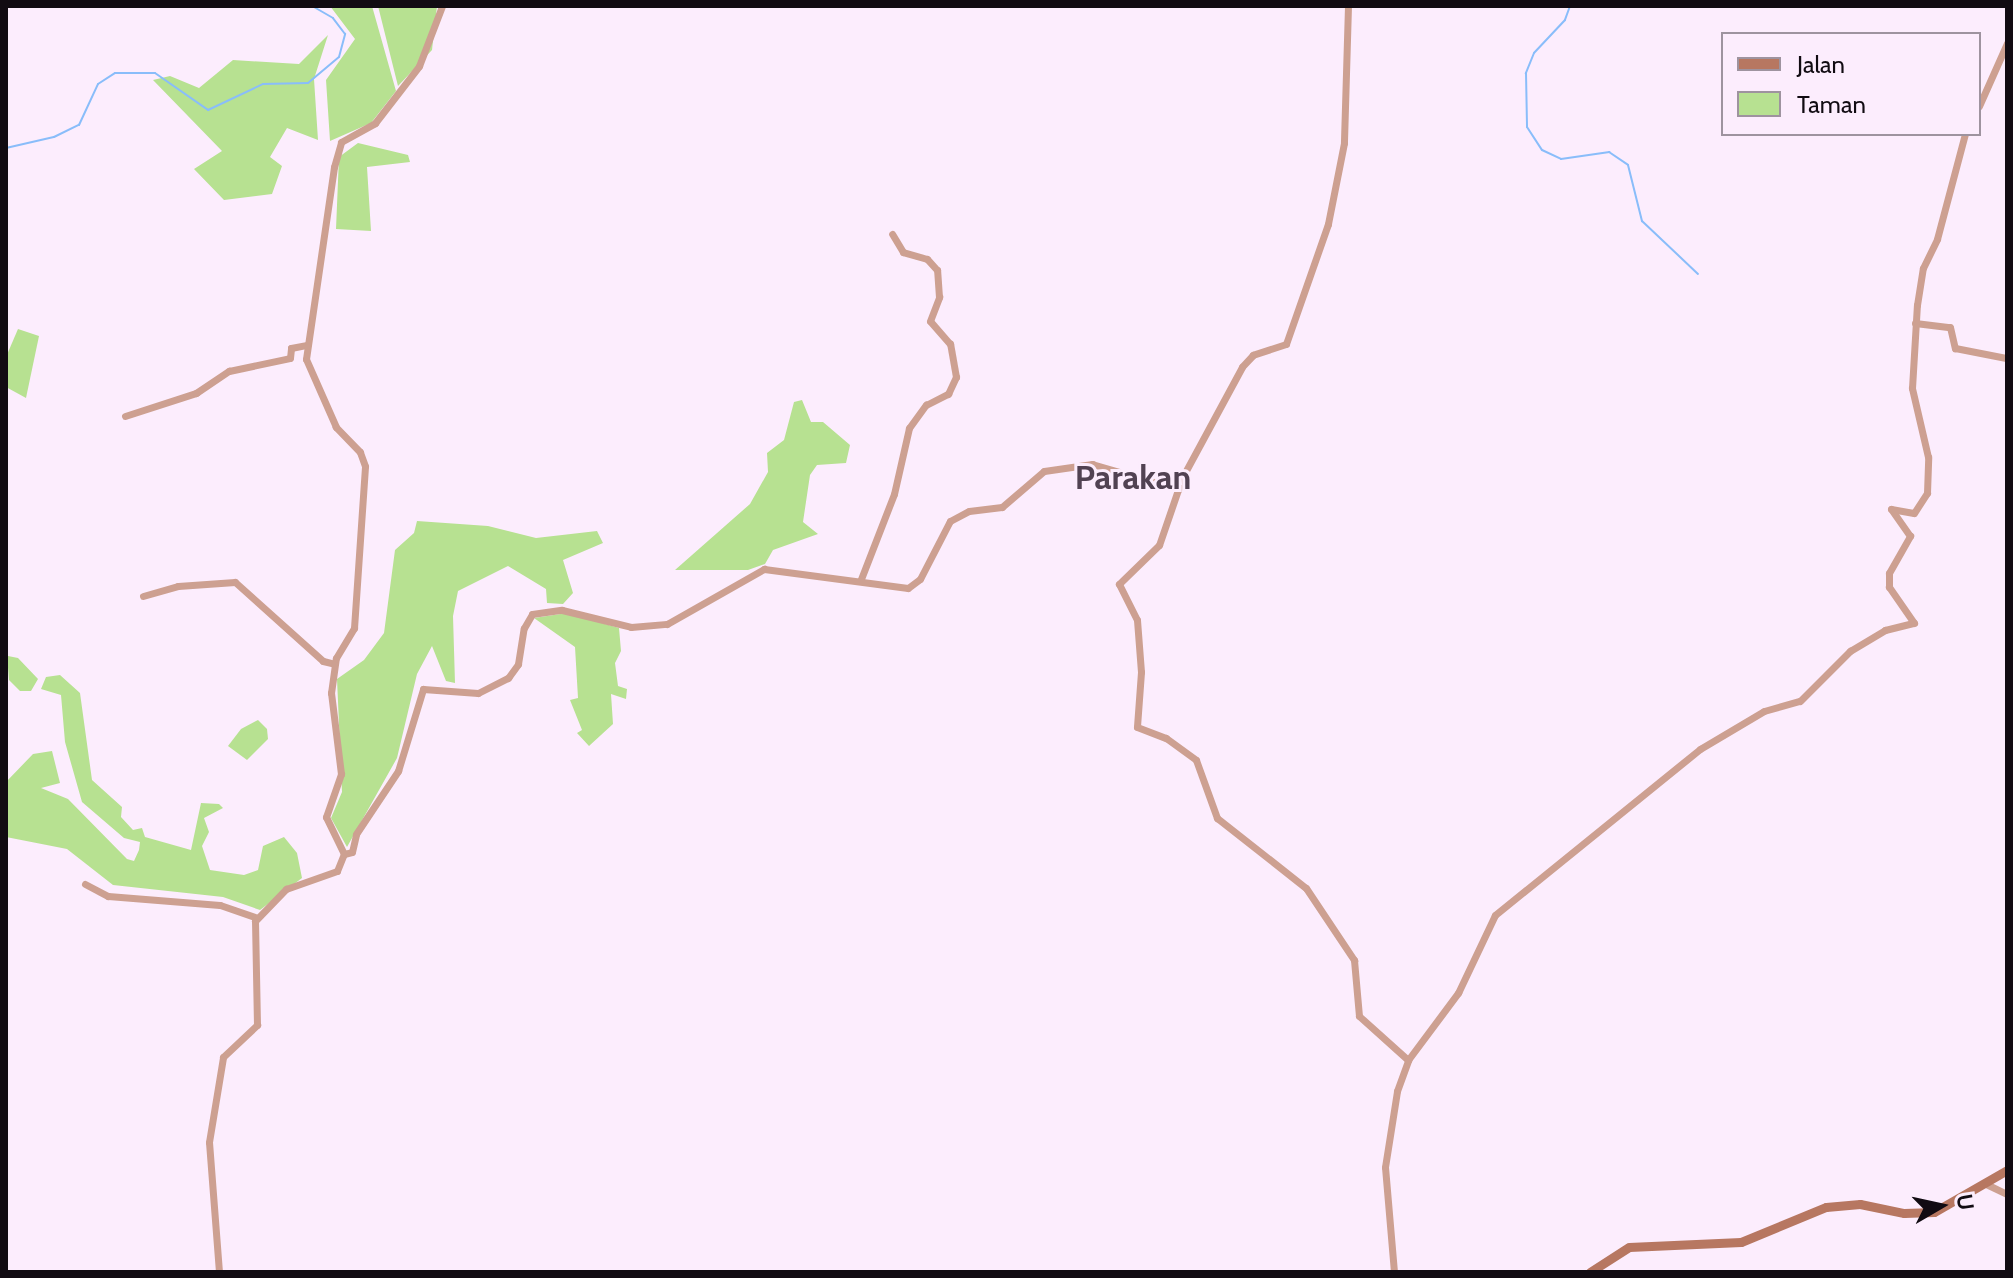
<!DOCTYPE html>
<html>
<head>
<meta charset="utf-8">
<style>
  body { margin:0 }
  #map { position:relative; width:2013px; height:1278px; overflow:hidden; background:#fcedfd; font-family:Cabin,sans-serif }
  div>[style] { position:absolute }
  .green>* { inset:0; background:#b7e191 }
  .stream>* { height:2px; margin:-1px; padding:0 1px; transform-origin:1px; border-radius:1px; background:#89bdfa }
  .street>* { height:7px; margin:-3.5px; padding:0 3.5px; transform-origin:3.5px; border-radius:3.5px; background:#cda091 }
  .secondary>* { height:9px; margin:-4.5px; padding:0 4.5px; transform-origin:4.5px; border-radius:4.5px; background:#b77761 }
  span { translate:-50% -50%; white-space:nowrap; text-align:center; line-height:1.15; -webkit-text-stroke:6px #fcedfd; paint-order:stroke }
  .quarter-label { font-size:34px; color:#514252; font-weight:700 }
  .frame { position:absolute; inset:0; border:8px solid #110b12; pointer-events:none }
  .legend { position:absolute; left:1721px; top:32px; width:260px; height:104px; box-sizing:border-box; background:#fcedfd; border:2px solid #9e939f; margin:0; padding:10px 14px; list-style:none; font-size:24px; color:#110b12 }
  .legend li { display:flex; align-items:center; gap:16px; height:40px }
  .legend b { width:40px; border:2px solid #9e939f }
  .north { position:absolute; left:1901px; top:1166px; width:80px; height:80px; -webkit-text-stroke:6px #fcedfd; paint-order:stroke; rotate:81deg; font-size:22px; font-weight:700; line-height:32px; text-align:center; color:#110b12 }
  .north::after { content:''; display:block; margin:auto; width:28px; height:36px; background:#110b12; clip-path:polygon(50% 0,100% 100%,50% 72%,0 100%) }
</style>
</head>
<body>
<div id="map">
  <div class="green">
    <i style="clip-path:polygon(330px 6px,372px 6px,396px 91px,371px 123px,330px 141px,326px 80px,355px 39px)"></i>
    <i style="clip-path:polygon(378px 6px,437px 6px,432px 50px,398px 86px)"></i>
    <i style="clip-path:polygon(328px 35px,314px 79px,318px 140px,287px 128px,270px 157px,282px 166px,272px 194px,224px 200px,194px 169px,222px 151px,153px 80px,170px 76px,199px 88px,233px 60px,299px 64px)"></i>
    <i style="clip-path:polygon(358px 143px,408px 155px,410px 162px,367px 167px,371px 231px,336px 229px,339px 157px)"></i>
    <i style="clip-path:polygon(18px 329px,39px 336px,26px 398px,6px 387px,6px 357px)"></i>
    <i style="clip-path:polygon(802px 400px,811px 422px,823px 422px,850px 445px,846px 463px,817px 465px,810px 475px,803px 522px,818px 534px,773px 550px,765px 564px,748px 570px,675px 570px,750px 504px,768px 472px,767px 453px,784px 440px,794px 402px)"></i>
    <i style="clip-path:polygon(417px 521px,488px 526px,536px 538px,597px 531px,603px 543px,563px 560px,573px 593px,563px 604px,547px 603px,546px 589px,508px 566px,458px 591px,453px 616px,455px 683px,446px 681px,432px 646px,417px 674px,397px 758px,347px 847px,331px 818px,342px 792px,337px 679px,364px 660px,384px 633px,395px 550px,414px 533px)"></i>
    <i style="clip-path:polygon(567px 613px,619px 628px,621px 651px,615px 663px,618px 686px,627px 689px,626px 699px,611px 694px,613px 724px,589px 746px,577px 733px,582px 730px,570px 700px,578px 698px,575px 647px,534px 618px)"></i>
    <i style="clip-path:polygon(6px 643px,8px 656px,18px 658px,38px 679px,31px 691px,20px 691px,9px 680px)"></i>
    <i style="clip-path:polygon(60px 675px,80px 693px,92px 780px,122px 807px,121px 817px,133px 830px,142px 828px,145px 837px,191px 850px,201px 803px,219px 804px,223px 808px,204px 818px,209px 832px,202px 846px,210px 870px,244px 875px,258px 870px,263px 846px,284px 837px,297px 853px,302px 878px,260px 910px,223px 897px,113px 885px,67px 849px,6px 837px,6px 782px,33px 754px,52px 751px,60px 783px,41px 788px,68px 799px,127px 859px,134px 861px,139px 850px,140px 842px,124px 838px,82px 802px,65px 742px,61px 695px,41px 689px,46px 677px)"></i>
    <i style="clip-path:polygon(258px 720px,267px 729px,268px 739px,247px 760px,228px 746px,241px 729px)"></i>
  </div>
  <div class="stream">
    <i style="left:1570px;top:6px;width:15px;rotate:110deg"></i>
    <i style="left:1565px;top:20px;width:45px;rotate:133.2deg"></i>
    <i style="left:1534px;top:53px;width:22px;rotate:112deg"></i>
    <i style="left:1526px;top:73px;width:54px;rotate:88.9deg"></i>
    <i style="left:1527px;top:127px;width:27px;rotate:57deg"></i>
    <i style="left:1542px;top:150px;width:21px;rotate:25deg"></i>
    <i style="left:1561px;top:159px;width:49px;rotate:-8.3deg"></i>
    <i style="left:1609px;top:152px;width:23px;rotate:34deg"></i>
    <i style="left:1628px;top:165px;width:58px;rotate:76deg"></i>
    <i style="left:1642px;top:221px;width:77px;rotate:43.4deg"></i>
    <i style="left:6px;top:148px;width:49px;rotate:-12.9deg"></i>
    <i style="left:54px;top:137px;width:28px;rotate:-26deg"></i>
    <i style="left:79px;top:125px;width:45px;rotate:-65.1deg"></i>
    <i style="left:98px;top:84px;width:20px;rotate:-33deg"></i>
    <i style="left:115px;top:73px;width:40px"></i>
    <i style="left:155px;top:73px;width:65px;rotate:34.9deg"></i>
    <i style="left:208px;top:110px;width:61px;rotate:-25.3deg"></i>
    <i style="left:263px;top:84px;width:45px;rotate:-1.3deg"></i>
    <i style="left:308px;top:83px;width:40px;rotate:-40deg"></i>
    <i style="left:339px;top:57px;width:24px;rotate:-75deg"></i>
    <i style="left:345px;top:34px;width:20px;rotate:-127deg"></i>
    <i style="left:333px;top:18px;width:24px;rotate:-150deg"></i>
  </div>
  <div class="street">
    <i style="left:1348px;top:6px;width:137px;rotate:91.7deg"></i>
    <i style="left:1344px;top:143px;width:83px;rotate:101.2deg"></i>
    <i style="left:1328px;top:224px;width:127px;rotate:109.3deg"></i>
    <i style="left:1286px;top:344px;width:35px;rotate:162deg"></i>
    <i style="left:1253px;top:355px;width:16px;rotate:133deg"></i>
    <i style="left:1242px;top:367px;width:126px;rotate:118.4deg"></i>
    <i style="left:1182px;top:478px;width:71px;rotate:108.9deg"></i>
    <i style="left:1159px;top:545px;width:56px;rotate:135.7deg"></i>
    <i style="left:1119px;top:584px;width:40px;rotate:63.4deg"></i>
    <i style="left:1137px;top:620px;width:52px;rotate:85.6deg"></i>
    <i style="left:1141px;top:672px;width:55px;rotate:94.2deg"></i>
    <i style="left:1137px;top:727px;width:31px;rotate:21deg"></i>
    <i style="left:1166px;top:738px;width:37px;rotate:36deg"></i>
    <i style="left:1196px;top:760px;width:62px;rotate:70.1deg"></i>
    <i style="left:1217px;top:818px;width:113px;rotate:38.2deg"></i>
    <i style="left:1306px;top:888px;width:87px;rotate:56.3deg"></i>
    <i style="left:1354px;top:960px;width:56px;rotate:84.9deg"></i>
    <i style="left:1359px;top:1016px;width:66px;rotate:41.9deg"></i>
    <i style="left:1979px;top:106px;width:69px;rotate:-66deg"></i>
    <i style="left:1915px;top:323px;width:35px;rotate:7deg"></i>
    <i style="left:1950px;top:327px;width:22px;rotate:77deg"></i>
    <i style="left:1955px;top:348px;width:52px;rotate:11.1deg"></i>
    <i style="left:125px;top:416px;width:75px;rotate:-17.9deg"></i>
    <i style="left:196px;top:393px;width:40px;rotate:-34deg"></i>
    <i style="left:229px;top:371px;width:62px;rotate:-12deg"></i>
    <i style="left:290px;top:358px;width:10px;rotate:-84deg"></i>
    <i style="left:291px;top:348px;width:15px;rotate:-11deg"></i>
    <i style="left:861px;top:579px;width:91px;rotate:-68.8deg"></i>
    <i style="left:894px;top:494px;width:68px;rotate:-77.2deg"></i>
    <i style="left:909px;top:428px;width:29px;rotate:-54deg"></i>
    <i style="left:926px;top:405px;width:25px;rotate:-27deg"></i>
    <i style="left:948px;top:394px;width:19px;rotate:-65deg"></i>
    <i style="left:956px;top:377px;width:34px;rotate:-100deg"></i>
    <i style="left:950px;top:344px;width:30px;rotate:-131deg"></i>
    <i style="left:930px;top:321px;width:26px;rotate:-69deg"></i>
    <i style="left:939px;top:297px;width:27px;rotate:-94deg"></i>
    <i style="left:937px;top:270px;width:15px;rotate:-132deg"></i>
    <i style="left:927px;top:259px;width:25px;rotate:-164deg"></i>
    <i style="left:903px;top:252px;width:21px;rotate:-121deg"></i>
    <i style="left:143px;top:596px;width:36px;rotate:-16deg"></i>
    <i style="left:178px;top:586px;width:57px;rotate:-4deg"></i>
    <i style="left:235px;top:582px;width:118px;rotate:41.9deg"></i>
    <i style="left:323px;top:661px;width:12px;rotate:14deg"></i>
    <i style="left:344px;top:854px;width:8px;rotate:-14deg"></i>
    <i style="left:352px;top:852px;width:18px;rotate:-77deg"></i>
    <i style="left:356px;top:834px;width:76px;rotate:-56.3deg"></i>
    <i style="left:398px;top:771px;width:86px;rotate:-73deg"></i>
    <i style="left:423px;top:689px;width:55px;rotate:4.2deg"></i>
    <i style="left:478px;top:693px;width:34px;rotate:-27deg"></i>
    <i style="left:508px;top:678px;width:17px;rotate:-54deg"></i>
    <i style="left:518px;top:664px;width:36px;rotate:-81deg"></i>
    <i style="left:524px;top:628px;width:16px;rotate:-60deg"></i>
    <i style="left:532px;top:614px;width:30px;rotate:-8deg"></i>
    <i style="left:562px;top:610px;width:71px;rotate:13.8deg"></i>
    <i style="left:631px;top:627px;width:36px;rotate:-5deg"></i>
    <i style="left:667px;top:624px;width:112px;rotate:-29.6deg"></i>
    <i style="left:764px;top:569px;width:145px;rotate:7.5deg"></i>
    <i style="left:908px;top:588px;width:15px;rotate:-37deg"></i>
    <i style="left:920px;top:579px;width:65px;rotate:-62.7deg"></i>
    <i style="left:950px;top:521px;width:21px;rotate:-28deg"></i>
    <i style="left:969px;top:511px;width:33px;rotate:-7deg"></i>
    <i style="left:1002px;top:507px;width:55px;rotate:-40.6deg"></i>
    <i style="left:1044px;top:471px;width:49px;rotate:-8.3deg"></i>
    <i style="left:1092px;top:464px;width:90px;rotate:16.2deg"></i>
    <i style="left:85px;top:884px;width:26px;rotate:28deg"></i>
    <i style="left:108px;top:896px;width:112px;rotate:4.6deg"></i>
    <i style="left:220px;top:905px;width:39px;rotate:19deg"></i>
    <i style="left:1984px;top:1183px;width:25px;rotate:26deg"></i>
    <i style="left:219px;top:1272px;width:130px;rotate:-94.4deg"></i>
    <i style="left:209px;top:1142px;width:86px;rotate:-80.6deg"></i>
    <i style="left:223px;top:1057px;width:47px;rotate:-43.3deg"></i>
    <i style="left:257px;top:1025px;width:104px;rotate:-91.1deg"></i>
    <i style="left:255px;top:921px;width:45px;rotate:-45.9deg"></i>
    <i style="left:286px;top:889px;width:54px;rotate:-19.4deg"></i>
    <i style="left:337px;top:871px;width:18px;rotate:-68deg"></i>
    <i style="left:344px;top:854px;width:41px;rotate:-115.9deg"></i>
    <i style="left:326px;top:817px;width:46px;rotate:-70.8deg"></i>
    <i style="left:341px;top:774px;width:82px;rotate:-97deg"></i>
    <i style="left:331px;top:693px;width:35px;rotate:-82deg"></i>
    <i style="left:336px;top:658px;width:35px;rotate:-59deg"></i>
    <i style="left:354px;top:628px;width:162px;rotate:-86.1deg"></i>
    <i style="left:365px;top:466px;width:15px;rotate:-110deg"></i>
    <i style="left:360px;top:452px;width:35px;rotate:-134deg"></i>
    <i style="left:336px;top:427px;width:74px;rotate:-113.8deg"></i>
    <i style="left:306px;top:359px;width:194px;rotate:-81.7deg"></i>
    <i style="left:334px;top:167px;width:26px;rotate:-74deg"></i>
    <i style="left:341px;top:142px;width:39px;rotate:-29deg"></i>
    <i style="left:375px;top:123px;width:72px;rotate:-52.3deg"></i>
    <i style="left:419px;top:66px;width:64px;rotate:-69deg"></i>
    <i style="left:1394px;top:1272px;width:105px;rotate:-94.9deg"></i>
    <i style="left:1385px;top:1167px;width:77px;rotate:-81deg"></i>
    <i style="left:1397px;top:1091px;width:33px;rotate:-70deg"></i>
    <i style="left:1408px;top:1060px;width:84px;rotate:-53.3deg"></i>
    <i style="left:1458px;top:993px;width:86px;rotate:-64.6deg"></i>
    <i style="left:1495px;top:915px;width:264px;rotate:-39deg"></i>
    <i style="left:1700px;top:749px;width:74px;rotate:-30.7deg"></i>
    <i style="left:1764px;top:711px;width:37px;rotate:-16deg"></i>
    <i style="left:1800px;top:701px;width:71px;rotate:-45deg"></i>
    <i style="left:1850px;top:651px;width:41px;rotate:-31deg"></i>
    <i style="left:1885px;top:630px;width:30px;rotate:-14deg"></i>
    <i style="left:1914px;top:623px;width:44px;rotate:-124.8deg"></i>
    <i style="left:1889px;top:587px;width:14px;rotate:-90deg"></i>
    <i style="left:1889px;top:573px;width:43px;rotate:-60.4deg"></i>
    <i style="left:1910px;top:536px;width:33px;rotate:-125deg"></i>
    <i style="left:1891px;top:509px;width:23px;rotate:10deg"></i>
    <i style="left:1914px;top:513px;width:24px;rotate:-57deg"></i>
    <i style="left:1927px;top:493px;width:36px;rotate:-88deg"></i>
    <i style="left:1928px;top:457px;width:71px;rotate:-103.1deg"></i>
    <i style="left:1912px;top:388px;width:83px;rotate:-86.6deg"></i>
    <i style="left:1917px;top:305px;width:37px;rotate:-81deg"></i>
    <i style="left:1923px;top:268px;width:32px;rotate:-64deg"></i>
    <i style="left:1937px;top:239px;width:109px;rotate:-75.1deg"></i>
  </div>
  <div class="secondary">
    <i style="left:1590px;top:1272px;width:46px;rotate:-32.7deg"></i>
    <i style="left:1629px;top:1247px;width:112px;rotate:-2.6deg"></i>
    <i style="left:1741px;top:1242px;width:92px;rotate:-22.4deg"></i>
    <i style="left:1826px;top:1207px;width:34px;rotate:-5deg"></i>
    <i style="left:1860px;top:1204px;width:45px;rotate:11.6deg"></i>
    <i style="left:1904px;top:1213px;width:30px;rotate:-2deg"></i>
    <i style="left:1934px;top:1212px;width:84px;rotate:-29.9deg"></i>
  </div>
  <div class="quarter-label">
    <span style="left:1133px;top:478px">Parakan</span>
  </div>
  <div class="frame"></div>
  <ul class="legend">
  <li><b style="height:10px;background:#b77761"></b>Jalan</li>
  <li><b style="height:22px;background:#b7e191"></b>Taman</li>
  </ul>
  <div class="north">U</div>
</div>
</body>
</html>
